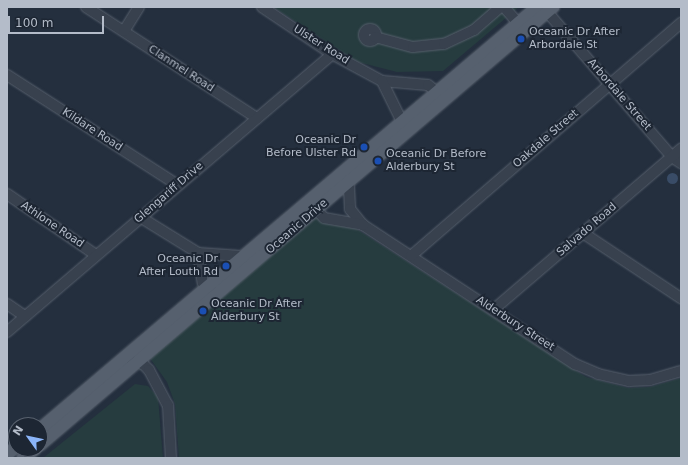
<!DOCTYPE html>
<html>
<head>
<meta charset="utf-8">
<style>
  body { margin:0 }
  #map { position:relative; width:688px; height:465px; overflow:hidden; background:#242f3e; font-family:"DejaVu Sans",sans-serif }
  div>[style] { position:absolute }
  .green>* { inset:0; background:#263c3f }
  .water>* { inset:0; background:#394c67 }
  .round { border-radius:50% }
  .roads { filter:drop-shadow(0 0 1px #565f6c) drop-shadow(0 0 1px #565f6c) }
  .minor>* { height:10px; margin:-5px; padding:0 5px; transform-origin:5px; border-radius:5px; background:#38414e }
  .minor>.ring { margin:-5px; padding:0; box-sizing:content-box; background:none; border:10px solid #38414e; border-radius:50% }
  .major>* { height:12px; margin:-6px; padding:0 6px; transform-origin:6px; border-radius:6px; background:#56606e }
  .dots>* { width:11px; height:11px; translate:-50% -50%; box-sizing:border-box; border:2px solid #1d2633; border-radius:50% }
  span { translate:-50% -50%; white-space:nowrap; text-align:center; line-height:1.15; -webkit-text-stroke:4px #1d2633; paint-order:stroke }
  .poi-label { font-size:11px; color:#b4bcc9 }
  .left { translate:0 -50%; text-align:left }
  .right { translate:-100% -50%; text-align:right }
  .street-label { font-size:11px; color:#b4bcc9 }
  .frame { position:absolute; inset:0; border:8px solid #b4bcc9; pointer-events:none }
  .north { position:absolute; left:8px; top:417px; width:40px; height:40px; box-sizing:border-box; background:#1d2633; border:1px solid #59626f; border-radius:50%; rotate:303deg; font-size:11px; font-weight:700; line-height:16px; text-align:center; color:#b4bcc9 }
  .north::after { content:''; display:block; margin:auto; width:14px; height:18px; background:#8ab4f8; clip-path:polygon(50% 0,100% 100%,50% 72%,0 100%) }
  .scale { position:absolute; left:8px; top:16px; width:96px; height:18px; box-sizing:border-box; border:2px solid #b4bcc9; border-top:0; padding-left:5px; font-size:12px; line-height:14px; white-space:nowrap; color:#b4bcc9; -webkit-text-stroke:3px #1d2633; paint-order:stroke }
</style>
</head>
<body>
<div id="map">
  <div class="green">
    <i style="clip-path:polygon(273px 7px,519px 7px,443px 71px,397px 72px,358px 62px)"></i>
    <i style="clip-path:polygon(316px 216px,352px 226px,586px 377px,628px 388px,650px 387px,681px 378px,681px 458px,179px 458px,175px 404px,167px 382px,149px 357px)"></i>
    <i style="clip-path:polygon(135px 384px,148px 386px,158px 397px,163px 458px,43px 458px)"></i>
  </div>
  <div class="water">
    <i class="round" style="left:666.5px;top:172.5px;width:11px;height:11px"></i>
  </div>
  <div class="roads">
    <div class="minor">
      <i style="left:86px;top:7px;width:204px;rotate:33deg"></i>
      <i style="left:262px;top:7px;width:84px;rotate:33.9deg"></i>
      <i style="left:332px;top:54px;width:57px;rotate:28.4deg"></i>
      <i style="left:382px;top:81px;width:46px;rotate:5deg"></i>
      <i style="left:428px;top:85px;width:18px;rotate:38deg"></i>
      <i style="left:504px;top:7px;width:28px;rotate:49deg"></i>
      <i style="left:543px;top:7px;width:198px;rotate:49.3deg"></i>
      <i style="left:672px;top:157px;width:11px;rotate:34deg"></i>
      <i class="ring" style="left:364px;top:29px;width:2px;height:2px"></i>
      <i style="left:124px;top:31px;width:28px;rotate:-58deg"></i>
      <i style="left:375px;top:37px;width:39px;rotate:15deg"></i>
      <i style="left:413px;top:47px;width:31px;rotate:-6deg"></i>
      <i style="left:444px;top:44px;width:33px;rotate:-25deg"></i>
      <i style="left:474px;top:30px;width:35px;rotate:-41deg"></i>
      <i style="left:7px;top:75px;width:203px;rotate:32.8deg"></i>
      <i style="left:382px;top:81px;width:52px;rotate:63.9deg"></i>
      <i style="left:341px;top:179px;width:12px;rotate:48deg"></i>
      <i style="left:349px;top:188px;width:21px;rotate:87deg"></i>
      <i style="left:350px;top:209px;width:21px;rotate:51deg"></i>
      <i style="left:363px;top:225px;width:254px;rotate:33.3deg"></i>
      <i style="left:575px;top:364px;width:25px;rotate:23deg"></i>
      <i style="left:598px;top:374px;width:32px;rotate:13deg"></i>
      <i style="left:629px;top:381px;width:21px;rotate:-3deg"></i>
      <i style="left:650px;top:380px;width:32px;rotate:-16deg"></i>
      <i style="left:7px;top:194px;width:108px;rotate:34.4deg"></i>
      <i style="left:311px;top:204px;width:19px;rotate:47deg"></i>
      <i style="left:324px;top:218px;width:40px;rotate:10deg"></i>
      <i style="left:140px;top:217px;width:68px;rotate:31.8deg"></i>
      <i style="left:198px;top:253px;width:39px;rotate:4deg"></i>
      <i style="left:237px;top:256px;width:11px;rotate:56deg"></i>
      <i style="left:583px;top:233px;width:118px;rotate:33.6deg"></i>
      <i style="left:198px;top:253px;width:30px;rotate:81deg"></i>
      <i style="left:203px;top:283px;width:13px;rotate:39deg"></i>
      <i style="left:411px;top:256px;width:357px;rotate:-40.8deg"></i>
      <i style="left:7px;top:304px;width:22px;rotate:34deg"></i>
      <i style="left:493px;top:310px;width:248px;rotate:-40.6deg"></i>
      <i style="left:7px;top:332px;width:428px;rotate:-40.5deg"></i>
      <i style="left:132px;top:361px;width:11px;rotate:15deg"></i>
      <i style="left:143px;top:364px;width:8px;rotate:45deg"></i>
      <i style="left:149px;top:370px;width:40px;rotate:62deg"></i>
      <i style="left:168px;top:405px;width:53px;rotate:86.8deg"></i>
    </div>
    <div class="major">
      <i style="left:40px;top:429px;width:652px;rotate:-40.33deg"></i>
      <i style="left:40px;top:445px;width:675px;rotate:-40.49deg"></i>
      <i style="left:7px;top:454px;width:11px;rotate:-38deg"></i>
      <i style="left:23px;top:458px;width:15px;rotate:-37deg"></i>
    </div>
  </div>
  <div class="dots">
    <i style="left:521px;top:39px;background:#1a4fb4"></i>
    <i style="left:364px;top:147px;background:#1a4fb4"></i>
    <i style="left:378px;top:161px;background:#1a4fb4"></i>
    <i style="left:226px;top:266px;background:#1a4fb4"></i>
    <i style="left:203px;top:311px;background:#1a4fb4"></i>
  </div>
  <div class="poi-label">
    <span class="left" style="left:529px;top:39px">Oceanic Dr After<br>Arbordale St</span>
    <span class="right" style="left:356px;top:147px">Oceanic Dr<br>Before Ulster Rd</span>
    <span class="left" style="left:386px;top:161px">Oceanic Dr Before<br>Alderbury St</span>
    <span class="right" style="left:218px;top:266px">Oceanic Dr<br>After Louth Rd</span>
    <span class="left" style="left:211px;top:311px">Oceanic Dr After<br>Alderbury St</span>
  </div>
  <div class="street-label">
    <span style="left:321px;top:45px;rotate:32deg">Ulster Road</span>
    <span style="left:181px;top:69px;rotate:33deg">Clanmel Road</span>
    <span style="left:619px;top:95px;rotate:49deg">Arbordale Street</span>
    <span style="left:92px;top:130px;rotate:33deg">Kildare Road</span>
    <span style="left:546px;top:139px;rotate:-41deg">Oakdale Street</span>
    <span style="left:169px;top:193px;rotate:-41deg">Glengariff Drive</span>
    <span style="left:52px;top:225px;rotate:34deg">Athlone Road</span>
    <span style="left:297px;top:227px;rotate:-41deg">Oceanic Drive</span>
    <span style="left:587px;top:230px;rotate:-41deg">Salvado Road</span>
    <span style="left:515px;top:324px;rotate:33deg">Alderbury Street</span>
  </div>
  <div class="frame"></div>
  <div class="north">N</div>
  <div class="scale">100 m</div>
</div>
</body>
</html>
